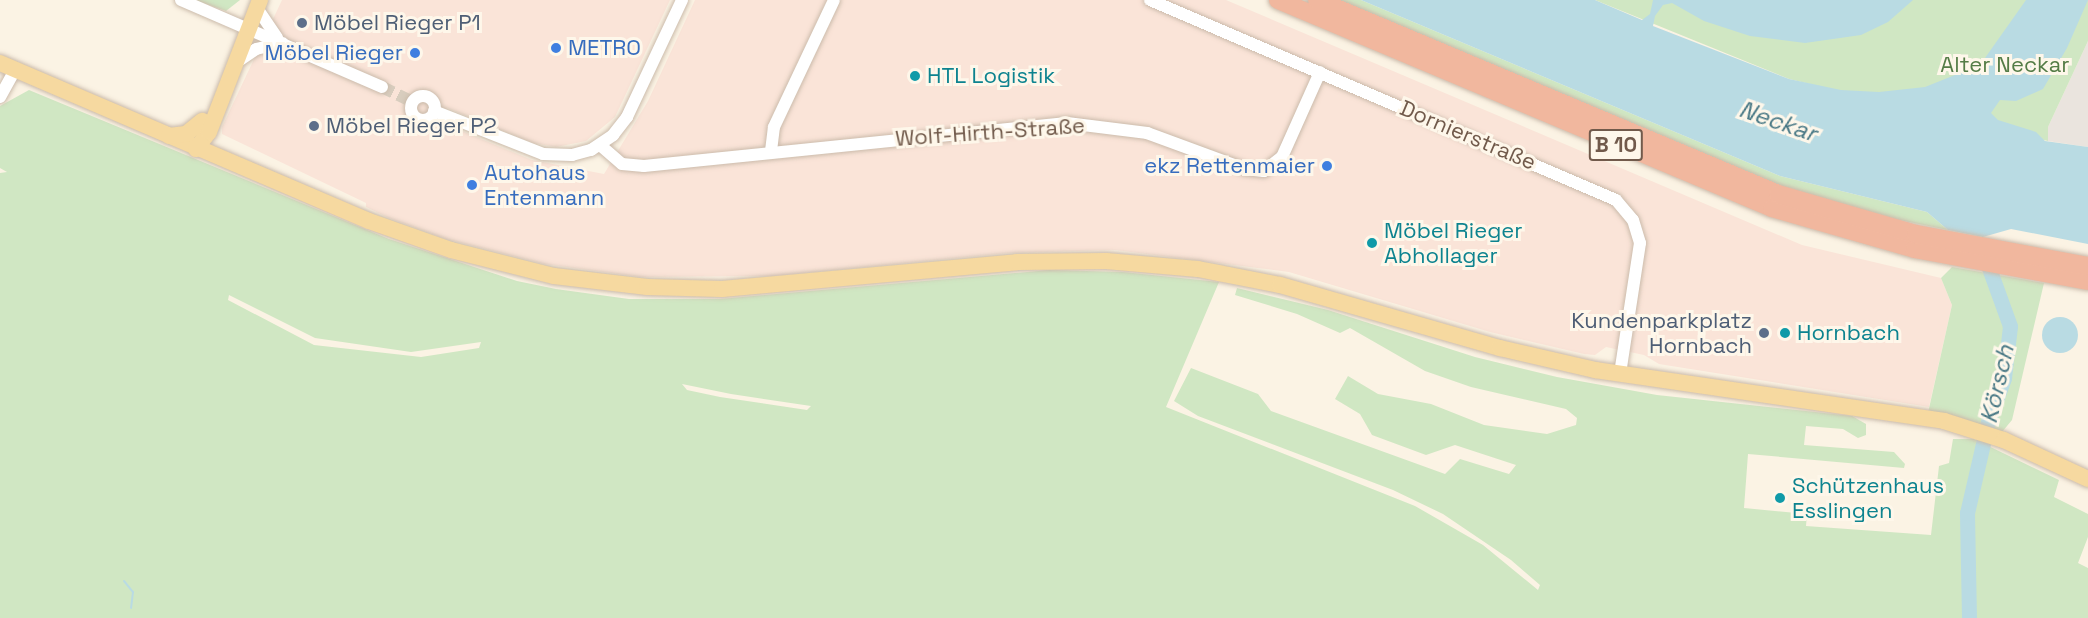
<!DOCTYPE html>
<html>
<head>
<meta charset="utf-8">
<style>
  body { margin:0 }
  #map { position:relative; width:2088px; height:618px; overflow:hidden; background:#fbf3e4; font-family:"Space Grotesk",sans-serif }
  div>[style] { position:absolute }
  .commercial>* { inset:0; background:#fae4d8 }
  .industrial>* { inset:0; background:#eae4de }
  .green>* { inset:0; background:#d0e7c3 }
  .water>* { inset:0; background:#b9dbe3 }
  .round { border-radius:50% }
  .stream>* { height:2px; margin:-1px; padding:0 1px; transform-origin:1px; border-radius:1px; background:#b9dbe3 }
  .river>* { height:15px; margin:-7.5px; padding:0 7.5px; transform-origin:7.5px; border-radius:7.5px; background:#b9dbe3 }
  .minor-tunnel>* { height:12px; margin-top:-6px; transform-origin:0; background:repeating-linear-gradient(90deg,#d8cdbe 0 12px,transparent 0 18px) }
  .roads { filter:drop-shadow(0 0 2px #cbbbab) drop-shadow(0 0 2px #cbbbab) }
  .minor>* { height:12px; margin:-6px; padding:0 6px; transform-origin:6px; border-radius:6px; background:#fff }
  .minor>.ring { margin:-6px; padding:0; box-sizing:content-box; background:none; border:12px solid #fff; border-radius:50% }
  .major>* { height:16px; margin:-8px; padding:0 8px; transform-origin:8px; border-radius:8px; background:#f6d9a0 }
  .highway>* { height:18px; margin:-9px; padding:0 9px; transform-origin:9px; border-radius:9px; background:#f1b79e }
  .dots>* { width:16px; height:16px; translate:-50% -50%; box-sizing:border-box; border:3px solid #fef7ea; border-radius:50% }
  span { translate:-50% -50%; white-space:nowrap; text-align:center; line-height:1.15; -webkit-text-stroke:6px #fef7ea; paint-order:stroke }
  .shield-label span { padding:2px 4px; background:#fef7ea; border:2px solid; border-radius:4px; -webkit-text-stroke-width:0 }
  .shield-label { font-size:21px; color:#715a4b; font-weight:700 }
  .service-label { font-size:22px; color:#4e5e75 }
  .left { translate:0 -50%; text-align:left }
  .right { translate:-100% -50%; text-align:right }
  .shop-label { font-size:22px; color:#366cbe }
  .park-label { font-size:22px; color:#547c46 }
  .culture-label { font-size:22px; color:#0d838f }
  .street-label { font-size:22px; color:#715a4b }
  .water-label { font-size:24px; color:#477784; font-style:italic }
</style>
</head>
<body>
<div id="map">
  <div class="commercial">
    <i style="clip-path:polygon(282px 0,670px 0,615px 117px,586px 141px,556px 147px,533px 143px,447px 108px,440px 122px,532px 160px,604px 174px,648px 101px,695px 0,1226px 0,1802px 245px,1941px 278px,1952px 305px,1929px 407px,1659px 364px,1644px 355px,1606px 347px,1595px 355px,1584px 354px,1490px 332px,1289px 272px,1115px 250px,1008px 253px,773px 276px,641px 277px,544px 264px,446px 239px,389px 218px,366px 207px,366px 203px,222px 134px,222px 127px)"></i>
  </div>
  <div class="industrial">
    <i style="clip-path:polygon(2088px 41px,2088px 147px,2048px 141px,2048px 127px)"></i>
  </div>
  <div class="green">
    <i style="clip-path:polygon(195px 0,240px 0,226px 11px)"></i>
    <i style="clip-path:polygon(1339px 0,1361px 0,1780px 176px,1927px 212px,1948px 230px,1880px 216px,1779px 185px)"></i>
    <i style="clip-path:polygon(1595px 0,2088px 0,2088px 41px,2048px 127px,2048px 141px,1789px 79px)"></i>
    <i style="clip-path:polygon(evenodd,29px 90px,389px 239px,517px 281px,556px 289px,629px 299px,720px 299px,1049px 270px,1123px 272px,1219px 282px,1166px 407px,1415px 506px,1483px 545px,1538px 590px,1540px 585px,1511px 560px,1443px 514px,1393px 490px,1198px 416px,1174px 401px,1191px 368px,1258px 394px,1271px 411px,1445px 474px,1460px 459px,1509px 474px,1516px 465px,1455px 445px,1426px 455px,1372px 435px,1360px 414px,1335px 399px,1348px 376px,1378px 394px,1431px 404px,1484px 425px,1547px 434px,1576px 425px,1577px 418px,1566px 409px,1471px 387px,1425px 371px,1350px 328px,1340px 333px,1297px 314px,1235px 295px,1237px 288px,1328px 310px,1475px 357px,1557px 377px,1657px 395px,1852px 416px,1866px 424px,1866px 435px,1858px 438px,1843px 429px,1806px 426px,1804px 445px,1894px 452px,1905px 464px,1904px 468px,1748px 454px,1744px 508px,1807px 514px,1806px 526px,1931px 535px,1939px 466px,1949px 463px,1953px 439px,1974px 439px,2059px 480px,2054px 497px,2088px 514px,2088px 537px,2078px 563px,2088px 568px,2088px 618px,0 618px,0 173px,7px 172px,0 168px,0 106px,29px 90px,229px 295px,315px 338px,411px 352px,481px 342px,479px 348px,421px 357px,314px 345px,228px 300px,229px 295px,29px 90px,682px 384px,731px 394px,811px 406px,807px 410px,720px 397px,687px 390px,682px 384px)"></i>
    <i style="clip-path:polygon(1952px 267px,2044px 283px,2012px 420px,2002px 432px,1928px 413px,1952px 305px,1941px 278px)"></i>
  </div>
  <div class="water">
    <i style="clip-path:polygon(1361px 0,1595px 0,1642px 20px,1650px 14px,1653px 0,1913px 0,1888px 22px,1861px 35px,1805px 43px,1750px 36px,1704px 21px,1672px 3px,1663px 5px,1655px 16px,1653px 26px,1789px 79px,1841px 90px,1879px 92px,1925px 87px,1980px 65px,2026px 0,2088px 0,2067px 48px,2043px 89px,2016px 101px,2000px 100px,1991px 113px,1998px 120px,2036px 132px,2045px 141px,2088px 147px,2088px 244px,2011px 229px,1983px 237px,1948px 230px,1927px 212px,1780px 176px)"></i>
    <i class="round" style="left:2042px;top:317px;width:36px;height:36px"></i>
  </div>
  <div class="stream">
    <i style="left:124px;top:581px;width:14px;rotate:51deg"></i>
    <i style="left:133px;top:592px;width:16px;rotate:97deg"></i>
  </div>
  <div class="river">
    <i style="left:1969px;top:618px;width:105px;rotate:-91.1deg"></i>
    <i style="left:1967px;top:513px;width:93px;rotate:-77deg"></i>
    <i style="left:1988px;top:422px;width:47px;rotate:-70deg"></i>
    <i style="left:2004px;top:378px;width:52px;rotate:-83.4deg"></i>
    <i style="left:2010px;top:326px;width:77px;rotate:-109.9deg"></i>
  </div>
  <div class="minor-tunnel">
    <i style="left:382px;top:87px;width:34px;rotate:26deg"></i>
  </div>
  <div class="roads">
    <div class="minor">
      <i style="left:181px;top:0;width:219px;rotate:23.4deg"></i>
      <i style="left:1150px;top:0;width:507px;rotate:23.23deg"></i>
      <i style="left:1616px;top:200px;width:26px;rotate:50deg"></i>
      <i style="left:1633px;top:220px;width:24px;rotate:73deg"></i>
      <i style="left:1640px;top:243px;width:133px;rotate:98.7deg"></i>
      <i style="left:257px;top:8px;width:36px;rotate:56deg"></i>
      <i style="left:237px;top:62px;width:23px;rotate:-34deg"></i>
      <i style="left:256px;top:49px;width:27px;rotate:-13deg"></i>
      <i class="ring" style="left:411px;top:96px;width:12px;height:12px"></i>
      <i style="left:0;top:97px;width:31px;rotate:-61deg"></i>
      <i style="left:434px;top:111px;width:117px;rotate:21.5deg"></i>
      <i style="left:543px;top:154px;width:29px;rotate:2deg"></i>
      <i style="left:572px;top:155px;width:20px;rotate:-15deg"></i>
      <i style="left:591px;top:150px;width:27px;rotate:-34deg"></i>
      <i style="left:613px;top:135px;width:23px;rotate:-52deg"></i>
      <i style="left:627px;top:117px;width:129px;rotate:-64.8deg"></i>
      <i style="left:600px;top:145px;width:29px;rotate:41deg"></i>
      <i style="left:622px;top:164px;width:22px;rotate:5deg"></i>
      <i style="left:644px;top:166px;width:425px;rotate:-5.8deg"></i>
      <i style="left:1067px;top:123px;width:81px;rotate:7.1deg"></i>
      <i style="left:1147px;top:133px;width:104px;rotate:20.2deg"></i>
      <i style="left:1245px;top:169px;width:19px;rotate:6deg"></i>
      <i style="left:1264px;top:171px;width:23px;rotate:-38deg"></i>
      <i style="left:1282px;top:157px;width:93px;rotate:-65.9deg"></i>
      <i style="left:771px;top:151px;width:24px;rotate:-83deg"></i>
      <i style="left:774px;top:127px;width:140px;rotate:-64.7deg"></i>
    </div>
    <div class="major">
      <i style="left:0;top:63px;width:401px;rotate:23.2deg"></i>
      <i style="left:369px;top:221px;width:87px;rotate:19.5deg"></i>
      <i style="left:451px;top:250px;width:106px;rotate:14.2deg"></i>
      <i style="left:554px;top:276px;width:94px;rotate:6.7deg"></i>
      <i style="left:647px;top:287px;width:75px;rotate:1.5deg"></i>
      <i style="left:722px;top:289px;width:296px;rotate:-5.2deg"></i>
      <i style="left:1017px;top:262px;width:89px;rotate:-0.6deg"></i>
      <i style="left:1106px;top:261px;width:92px;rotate:5deg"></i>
      <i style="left:1198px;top:269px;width:84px;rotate:11deg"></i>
      <i style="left:1280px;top:285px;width:229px;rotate:16deg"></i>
      <i style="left:1500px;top:348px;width:98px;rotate:13deg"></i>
      <i style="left:1595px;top:370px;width:353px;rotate:8.3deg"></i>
      <i style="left:1944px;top:421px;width:63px;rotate:17.6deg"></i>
      <i style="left:2004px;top:440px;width:93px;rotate:24.9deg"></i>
      <i style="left:169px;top:136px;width:17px;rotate:-7deg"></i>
      <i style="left:186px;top:134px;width:21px;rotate:-39deg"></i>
      <i style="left:196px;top:149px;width:21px;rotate:-53deg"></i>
      <i style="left:209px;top:132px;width:142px;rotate:-68.9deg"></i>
    </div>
    <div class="highway">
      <i style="left:1278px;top:0;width:536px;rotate:22.83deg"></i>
      <i style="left:1772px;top:208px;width:149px;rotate:16deg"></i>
      <i style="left:1915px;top:249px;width:176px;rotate:10.5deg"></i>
      <i style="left:1317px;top:0;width:500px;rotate:22.82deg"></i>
      <i style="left:1778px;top:194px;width:144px;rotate:16.2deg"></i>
      <i style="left:1916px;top:234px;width:175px;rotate:10.5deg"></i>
    </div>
  </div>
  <div class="dots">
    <i style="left:302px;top:23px;background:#5c6f8a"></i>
    <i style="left:556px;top:48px;background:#3f7fe0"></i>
    <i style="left:415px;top:53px;background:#3f7fe0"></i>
    <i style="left:915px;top:76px;background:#0f9aa8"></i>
    <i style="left:314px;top:126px;background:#5c6f8a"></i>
    <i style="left:1327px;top:166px;background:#3f7fe0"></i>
    <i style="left:472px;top:185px;background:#3f7fe0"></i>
    <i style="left:1372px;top:243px;background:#0f9aa8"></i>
    <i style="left:1764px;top:333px;background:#5c6f8a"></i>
    <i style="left:1785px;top:333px;background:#0f9aa8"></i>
    <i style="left:1780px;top:498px;background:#0f9aa8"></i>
  </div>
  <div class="shield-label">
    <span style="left:1616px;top:145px">B 10</span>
  </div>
  <div class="service-label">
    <span class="left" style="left:314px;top:23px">Möbel Rieger P1</span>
    <span class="left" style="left:326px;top:126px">Möbel Rieger P2</span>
    <span class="right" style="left:1752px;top:333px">Kundenparkplatz<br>Hornbach</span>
  </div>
  <div class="shop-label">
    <span class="left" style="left:568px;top:48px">METRO</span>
    <span class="right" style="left:403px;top:53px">Möbel Rieger</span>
    <span class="right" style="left:1315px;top:166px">ekz Rettenmaier</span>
    <span class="left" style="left:484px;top:185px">Autohaus<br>Entenmann</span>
  </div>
  <div class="park-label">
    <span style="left:2005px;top:65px">Alter Neckar</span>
  </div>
  <div class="culture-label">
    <span class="left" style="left:927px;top:76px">HTL Logistik</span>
    <span class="left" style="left:1384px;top:243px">Möbel Rieger<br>Abhollager</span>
    <span class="left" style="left:1797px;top:333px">Hornbach</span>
    <span class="left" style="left:1792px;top:498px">Schützenhaus<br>Esslingen</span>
  </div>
  <div class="street-label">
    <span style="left:990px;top:132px;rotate:-4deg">Wolf-Hirth-Straße</span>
    <span style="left:1468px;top:135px;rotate:23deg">Dornierstraße</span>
  </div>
  <div class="water-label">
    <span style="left:1778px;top:121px;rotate:19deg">Neckar</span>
    <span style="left:1997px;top:384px;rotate:-77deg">Körsch</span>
  </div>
</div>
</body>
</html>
